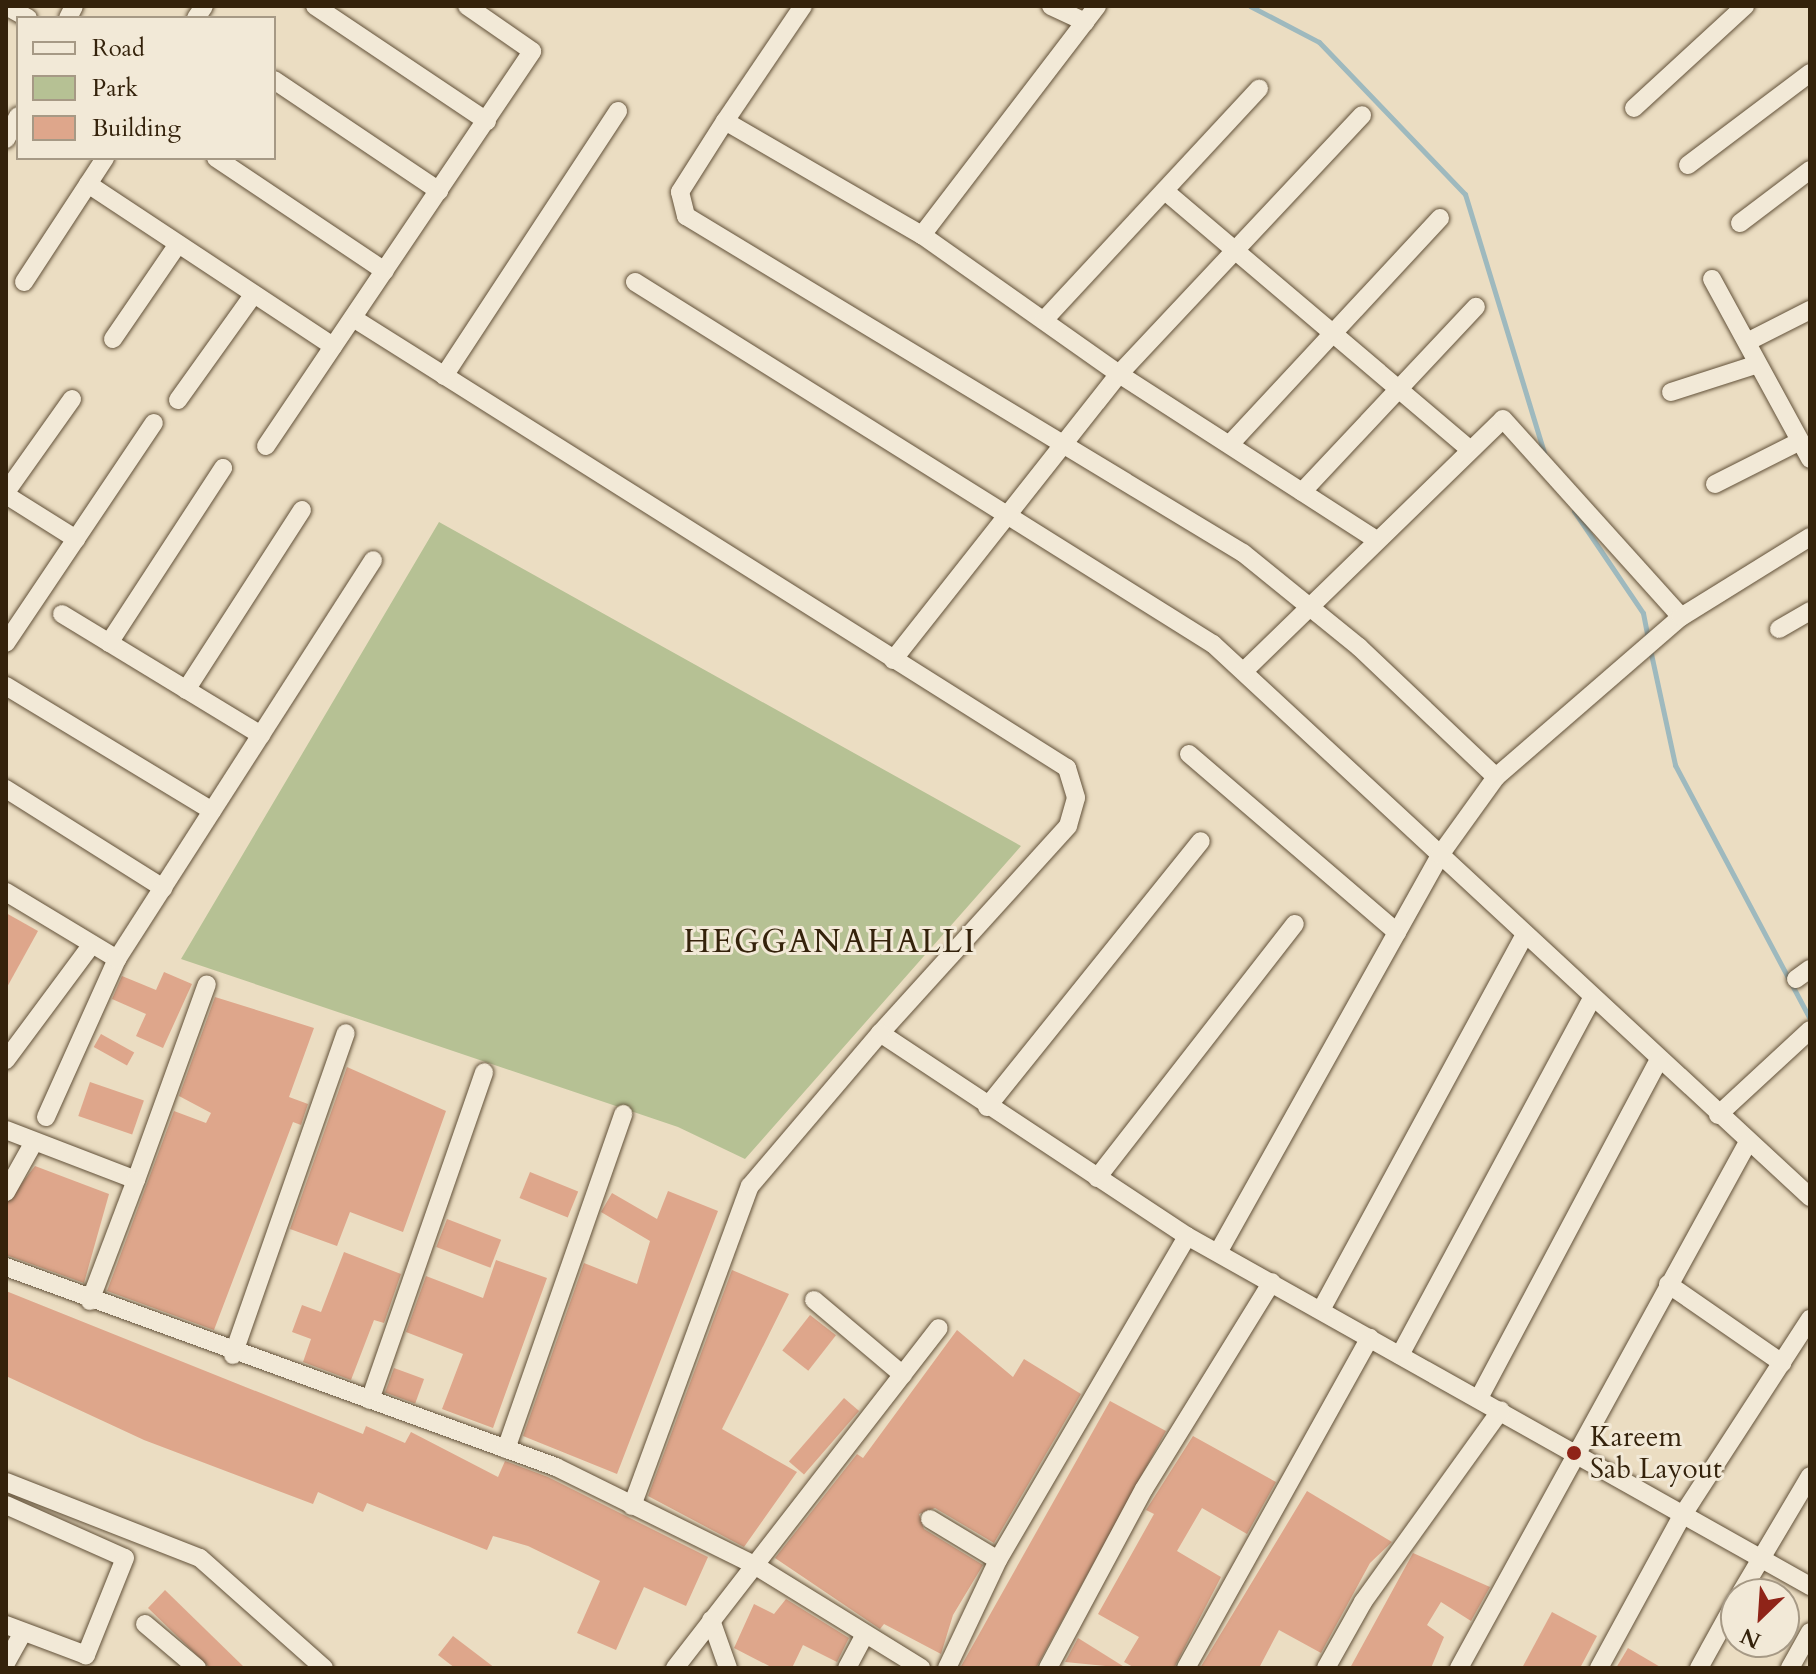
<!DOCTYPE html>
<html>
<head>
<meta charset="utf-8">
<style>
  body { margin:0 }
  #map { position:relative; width:1816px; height:1674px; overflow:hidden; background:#ebddc2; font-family:Cardo,serif }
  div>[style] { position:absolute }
  .green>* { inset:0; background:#b6c194 }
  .stream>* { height:5px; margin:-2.5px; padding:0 2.5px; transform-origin:2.5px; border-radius:2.5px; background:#9eb9be }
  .building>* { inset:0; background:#dea68b; transform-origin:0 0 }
  .roads { filter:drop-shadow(0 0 2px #625139) drop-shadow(0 0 2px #625139) }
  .minor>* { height:18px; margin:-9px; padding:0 9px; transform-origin:9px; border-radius:9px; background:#f2e9d7 }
  .dots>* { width:22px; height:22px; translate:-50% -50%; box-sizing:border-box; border:4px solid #f2e9d7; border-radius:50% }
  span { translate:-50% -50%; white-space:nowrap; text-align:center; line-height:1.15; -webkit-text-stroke:6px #f2e9d7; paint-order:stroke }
  .poi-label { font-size:28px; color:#34220b }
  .left { translate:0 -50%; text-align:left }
  .quarter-label { font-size:32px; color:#34220b; letter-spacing:2px }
  .frame { position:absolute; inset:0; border:8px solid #34220b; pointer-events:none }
  .legend { position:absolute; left:16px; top:16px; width:260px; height:144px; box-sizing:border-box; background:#f2e9d7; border:2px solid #a69985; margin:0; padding:10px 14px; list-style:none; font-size:24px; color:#34220b }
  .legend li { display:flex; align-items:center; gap:16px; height:40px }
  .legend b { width:40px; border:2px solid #a69985 }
  .north { position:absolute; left:1720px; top:1578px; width:80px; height:80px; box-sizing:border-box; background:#f2e9d7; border:2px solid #a69985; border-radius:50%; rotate:205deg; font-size:22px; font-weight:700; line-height:32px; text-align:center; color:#34220b }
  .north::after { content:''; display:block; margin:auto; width:28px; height:36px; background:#8f2418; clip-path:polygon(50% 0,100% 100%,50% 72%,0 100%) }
</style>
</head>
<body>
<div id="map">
  <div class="green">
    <i style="clip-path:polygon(439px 522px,1021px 846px,745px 1159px,678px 1127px,181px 959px)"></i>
  </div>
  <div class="stream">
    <i style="left:1250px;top:6px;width:78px;rotate:27.6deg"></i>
    <i style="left:1319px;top:42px;width:211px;rotate:46.2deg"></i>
    <i style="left:1465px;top:194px;width:271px;rotate:73deg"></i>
    <i style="left:1574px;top:511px;width:123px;rotate:55.9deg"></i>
    <i style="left:1643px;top:613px;width:26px;rotate:79deg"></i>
    <i style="left:1650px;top:649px;width:119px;rotate:77.8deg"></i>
    <i style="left:1675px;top:765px;width:288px;rotate:62deg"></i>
  </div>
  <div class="building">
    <i style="clip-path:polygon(6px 913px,38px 931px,6px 989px)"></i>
    <i style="clip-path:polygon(164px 972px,192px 984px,163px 1048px,136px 1036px,146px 1014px,112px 999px,122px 976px,156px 990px)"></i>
    <i style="clip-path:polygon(215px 997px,314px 1028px,289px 1097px,308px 1104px,301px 1125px,293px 1122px,214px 1330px,107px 1291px,174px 1111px,206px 1123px,211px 1113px,179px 1096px)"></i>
    <i style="left:101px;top:1034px;width:38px;height:15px;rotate:29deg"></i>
    <i style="clip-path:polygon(347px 1067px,446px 1111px,403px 1232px,350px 1212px,337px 1246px,290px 1229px)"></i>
    <i style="left:90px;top:1082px;width:57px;height:36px;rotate:19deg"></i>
    <i style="clip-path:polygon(35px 1166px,109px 1194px,84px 1283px,6px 1255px,6px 1204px)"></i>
    <i style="left:530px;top:1172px;width:52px;height:28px;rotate:22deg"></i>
    <i style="clip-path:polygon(668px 1191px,718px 1211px,617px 1474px,523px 1436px,584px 1263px,637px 1284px,650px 1241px,601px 1212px,612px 1193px,657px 1219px)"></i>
    <i style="left:447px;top:1219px;width:58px;height:30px;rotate:21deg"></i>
    <i style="clip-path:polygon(344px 1252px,401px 1274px,384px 1323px,374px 1320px,351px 1380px,303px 1362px,311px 1339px,292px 1332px,302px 1305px,321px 1312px)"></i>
    <i style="clip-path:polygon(496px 1260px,547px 1278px,493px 1428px,442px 1409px,463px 1354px,406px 1332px,426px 1276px,483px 1298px)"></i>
    <i style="clip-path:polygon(732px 1270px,789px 1294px,722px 1429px,797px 1472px,744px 1547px,648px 1496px)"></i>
    <i style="clip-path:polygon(6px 1291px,363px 1434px,366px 1426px,405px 1443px,411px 1432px,498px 1477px,505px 1461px,548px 1477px,708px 1557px,686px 1606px,644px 1587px,616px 1650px,577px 1633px,600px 1581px,528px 1546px,493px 1536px,487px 1550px,367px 1503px,363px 1512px,318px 1492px,313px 1504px,144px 1440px,6px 1376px)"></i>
    <i style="left:810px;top:1315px;width:33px;height:45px;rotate:38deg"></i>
    <i style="clip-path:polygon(957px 1330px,1013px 1377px,1024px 1359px,1081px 1394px,994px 1543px,935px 1508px,919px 1514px,924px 1529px,983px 1565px,953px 1615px,941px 1654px,884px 1624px,880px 1629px,775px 1558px,857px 1454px,863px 1458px)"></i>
    <i style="left:394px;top:1368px;width:32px;height:26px;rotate:20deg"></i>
    <i style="left:844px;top:1398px;width:20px;height:84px;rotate:41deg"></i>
    <i style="clip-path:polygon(1110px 1401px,1166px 1431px,1036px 1668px,960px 1668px)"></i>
    <i style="clip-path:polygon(1193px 1436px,1276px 1482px,1247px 1534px,1202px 1508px,1177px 1551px,1221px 1577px,1174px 1668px,1135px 1668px,1124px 1662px,1139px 1637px,1098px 1614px,1154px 1514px,1146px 1510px)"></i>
    <i style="clip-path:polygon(1307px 1491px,1392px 1542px,1370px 1563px,1321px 1653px,1279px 1630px,1259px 1668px,1200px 1668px)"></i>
    <i style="clip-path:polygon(1413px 1553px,1490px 1587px,1471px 1621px,1441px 1602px,1427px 1625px,1444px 1637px,1431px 1668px,1350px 1668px)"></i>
    <i style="clip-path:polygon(165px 1590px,245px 1668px,209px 1667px,148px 1608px)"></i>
    <i style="clip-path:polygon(786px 1599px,849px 1638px,837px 1662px,803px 1645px,792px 1668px,773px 1668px,734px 1648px,754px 1604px,774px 1614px)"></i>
    <i style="clip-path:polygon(1552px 1612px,1597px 1636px,1580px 1668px,1522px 1668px)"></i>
    <i style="clip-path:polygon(453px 1636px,495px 1668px,455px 1668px,438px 1655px)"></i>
    <i style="clip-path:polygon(1078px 1638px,1126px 1668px,1065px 1662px)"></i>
    <i style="clip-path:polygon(1628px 1648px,1662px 1668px,1616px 1668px)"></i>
  </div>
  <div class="roads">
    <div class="minor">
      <i style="left:6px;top:6px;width:25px;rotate:29deg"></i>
      <i style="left:315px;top:6px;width:207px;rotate:33.8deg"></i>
      <i style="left:803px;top:6px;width:139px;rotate:124.1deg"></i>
      <i style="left:725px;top:121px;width:228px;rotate:30.1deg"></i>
      <i style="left:922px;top:235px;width:241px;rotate:35.2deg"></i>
      <i style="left:1119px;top:374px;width:305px;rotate:32.8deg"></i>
      <i style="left:1051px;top:6px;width:38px;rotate:25deg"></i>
      <i style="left:68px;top:18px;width:13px;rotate:-63deg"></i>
      <i style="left:196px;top:18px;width:14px;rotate:-56deg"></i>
      <i style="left:274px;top:80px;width:199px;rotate:33.9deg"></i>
      <i style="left:1634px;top:108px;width:151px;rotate:-42.6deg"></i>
      <i style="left:725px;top:121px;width:84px;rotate:122.4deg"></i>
      <i style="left:680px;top:192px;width:25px;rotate:76deg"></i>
      <i style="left:686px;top:216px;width:651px;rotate:31.18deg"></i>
      <i style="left:1243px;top:553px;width:149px;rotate:39deg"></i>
      <i style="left:1359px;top:647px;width:189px;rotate:43.5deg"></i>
      <i style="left:6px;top:139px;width:26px;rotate:-62deg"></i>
      <i style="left:216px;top:158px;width:203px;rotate:33.8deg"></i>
      <i style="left:1688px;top:165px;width:153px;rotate:-37deg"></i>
      <i style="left:88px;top:184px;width:294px;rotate:33.5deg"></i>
      <i style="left:1165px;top:191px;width:396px;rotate:40.3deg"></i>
      <i style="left:1740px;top:223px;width:88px;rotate:-37.1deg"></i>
      <i style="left:922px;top:235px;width:288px;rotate:-52.6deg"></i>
      <i style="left:1712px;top:279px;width:205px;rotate:61.4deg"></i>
      <i style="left:24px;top:282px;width:148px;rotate:-56.8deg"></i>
      <i style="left:635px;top:282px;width:682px;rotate:32.06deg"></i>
      <i style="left:1213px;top:644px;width:814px;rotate:42.81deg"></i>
      <i style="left:353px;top:318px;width:844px;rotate:32.22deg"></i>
      <i style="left:1067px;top:768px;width:31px;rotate:73deg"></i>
      <i style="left:1076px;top:798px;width:29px;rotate:106deg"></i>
      <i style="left:1068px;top:826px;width:280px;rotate:132.2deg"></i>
      <i style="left:880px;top:1033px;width:368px;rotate:33.5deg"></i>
      <i style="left:1187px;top:1236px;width:715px;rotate:29.33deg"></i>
      <i style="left:1044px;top:320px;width:316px;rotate:-47.1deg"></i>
      <i style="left:113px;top:339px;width:115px;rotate:-55.6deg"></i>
      <i style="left:1747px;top:342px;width:71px;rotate:-26.9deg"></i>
      <i style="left:444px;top:376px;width:317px;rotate:-56.7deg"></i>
      <i style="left:1671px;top:392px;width:91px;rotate:-17.8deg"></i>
      <i style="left:178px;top:400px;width:130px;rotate:-54.4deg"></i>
      <i style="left:1231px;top:443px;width:307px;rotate:-47.1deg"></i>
      <i style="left:266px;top:446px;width:476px;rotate:-56deg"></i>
      <i style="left:532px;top:51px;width:79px;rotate:-145.3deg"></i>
      <i style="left:1715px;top:484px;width:95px;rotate:-26.8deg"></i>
      <i style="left:6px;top:492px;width:114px;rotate:-54.6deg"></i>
      <i style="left:1302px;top:492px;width:254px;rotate:-46.8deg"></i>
      <i style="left:6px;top:495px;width:83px;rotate:32.2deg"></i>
      <i style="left:62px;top:614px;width:233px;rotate:31.3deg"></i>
      <i style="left:1779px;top:629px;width:36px;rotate:-30deg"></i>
      <i style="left:6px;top:643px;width:265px;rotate:-56.1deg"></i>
      <i style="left:109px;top:643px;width:209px;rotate:-56.9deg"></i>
      <i style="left:893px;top:660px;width:365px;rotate:-51.7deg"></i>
      <i style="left:1119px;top:374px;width:355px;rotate:-46.8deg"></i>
      <i style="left:1244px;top:671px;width:361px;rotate:-44.2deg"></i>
      <i style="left:1503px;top:419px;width:266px;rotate:48deg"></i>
      <i style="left:6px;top:686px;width:241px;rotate:31.2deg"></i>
      <i style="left:186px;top:690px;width:214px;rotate:-57.2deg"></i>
      <i style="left:1189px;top:754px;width:274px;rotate:40.6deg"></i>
      <i style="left:6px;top:789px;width:186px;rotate:32.2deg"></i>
      <i style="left:6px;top:892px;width:130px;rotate:31.1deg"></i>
      <i style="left:1796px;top:979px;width:17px;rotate:-36deg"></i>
      <i style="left:6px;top:1060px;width:144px;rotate:-53.4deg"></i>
      <i style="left:987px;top:1107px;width:341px;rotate:-51.2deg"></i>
      <i style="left:1718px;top:1115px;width:125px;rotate:-42.7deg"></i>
      <i style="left:46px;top:1117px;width:173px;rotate:-65.8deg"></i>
      <i style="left:117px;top:959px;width:474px;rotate:-57.3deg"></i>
      <i style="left:6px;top:1130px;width:139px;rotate:21deg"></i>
      <i style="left:136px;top:1180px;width:208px;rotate:-70.1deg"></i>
      <i style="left:1097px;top:1178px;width:322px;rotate:-52.1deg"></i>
      <i style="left:6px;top:1192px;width:57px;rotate:-60.8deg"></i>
      <i style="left:1220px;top:1249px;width:451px;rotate:-60.8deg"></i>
      <i style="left:1440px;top:855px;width:96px;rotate:-54.3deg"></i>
      <i style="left:1496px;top:777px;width:245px;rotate:-40.9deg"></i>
      <i style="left:1681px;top:617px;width:152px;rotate:-31.8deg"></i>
      <i style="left:6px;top:1267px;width:585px;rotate:19.98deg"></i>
      <i style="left:556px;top:1467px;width:223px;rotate:26.3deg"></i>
      <i style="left:756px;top:1566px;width:194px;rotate:31.7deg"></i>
      <i style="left:1668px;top:1284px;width:139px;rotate:34.7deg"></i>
      <i style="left:814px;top:1300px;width:116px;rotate:40.1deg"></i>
      <i style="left:90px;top:1301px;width:129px;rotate:-69.2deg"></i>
      <i style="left:1321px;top:1310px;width:427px;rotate:-61.5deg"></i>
      <i style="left:233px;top:1355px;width:341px;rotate:-70.7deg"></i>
      <i style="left:1400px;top:1355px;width:404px;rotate:-61.7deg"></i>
      <i style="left:1479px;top:1398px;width:382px;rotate:-62deg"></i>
      <i style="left:370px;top:1400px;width:347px;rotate:-70.8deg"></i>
      <i style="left:506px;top:1449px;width:355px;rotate:-70.7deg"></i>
      <i style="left:6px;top:1482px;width:208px;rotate:21.4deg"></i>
      <i style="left:200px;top:1558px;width:166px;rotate:41.6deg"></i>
      <i style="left:6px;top:1505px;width:130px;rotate:24deg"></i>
      <i style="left:125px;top:1558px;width:105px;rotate:111.9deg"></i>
      <i style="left:86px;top:1655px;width:85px;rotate:-159.4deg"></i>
      <i style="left:632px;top:1506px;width:341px;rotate:-69.8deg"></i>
      <i style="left:750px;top:1186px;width:201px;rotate:-49.6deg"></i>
      <i style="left:930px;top:1519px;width:79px;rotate:31.1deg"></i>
      <i style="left:1740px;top:1594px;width:137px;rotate:-59.3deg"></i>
      <i style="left:711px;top:1620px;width:51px;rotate:70.5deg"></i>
      <i style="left:145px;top:1624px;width:68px;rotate:40.2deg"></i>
      <i style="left:6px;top:1663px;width:29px;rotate:-61deg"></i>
      <i style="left:675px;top:1668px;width:430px;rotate:-52.2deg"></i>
      <i style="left:847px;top:1668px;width:36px;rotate:-62deg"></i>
      <i style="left:947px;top:1668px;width:119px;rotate:-64.7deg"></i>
      <i style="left:998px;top:1560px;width:375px;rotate:-59.7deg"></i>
      <i style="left:1048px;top:1668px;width:203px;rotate:-61.8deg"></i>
      <i style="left:1144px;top:1489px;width:243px;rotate:-58.3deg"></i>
      <i style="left:1186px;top:1668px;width:378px;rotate:-60.9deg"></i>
      <i style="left:1326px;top:1668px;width:76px;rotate:-60.7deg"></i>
      <i style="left:1363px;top:1602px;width:236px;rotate:-54.3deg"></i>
      <i style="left:1459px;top:1668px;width:600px;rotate:-61.21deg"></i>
      <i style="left:1599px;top:1668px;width:173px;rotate:-61.4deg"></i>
      <i style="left:1682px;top:1516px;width:235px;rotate:-57deg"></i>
      <i style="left:1699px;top:1668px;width:77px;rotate:-61.1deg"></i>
      <i style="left:1790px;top:1668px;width:41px;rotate:-60.9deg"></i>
    </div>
  </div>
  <div class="dots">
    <i style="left:1574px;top:1453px;background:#8f2418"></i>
  </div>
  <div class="poi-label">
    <span class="left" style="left:1590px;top:1453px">Kareem<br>Sab Layout</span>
  </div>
  <div class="quarter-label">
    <span style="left:830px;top:942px">HEGGANAHALLI</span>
  </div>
  <div class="frame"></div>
  <ul class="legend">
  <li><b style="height:10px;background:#f2e9d7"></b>Road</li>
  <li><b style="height:22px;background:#b6c194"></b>Park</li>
  <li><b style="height:22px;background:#dea68b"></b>Building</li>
  </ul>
  <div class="north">N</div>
</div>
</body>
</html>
